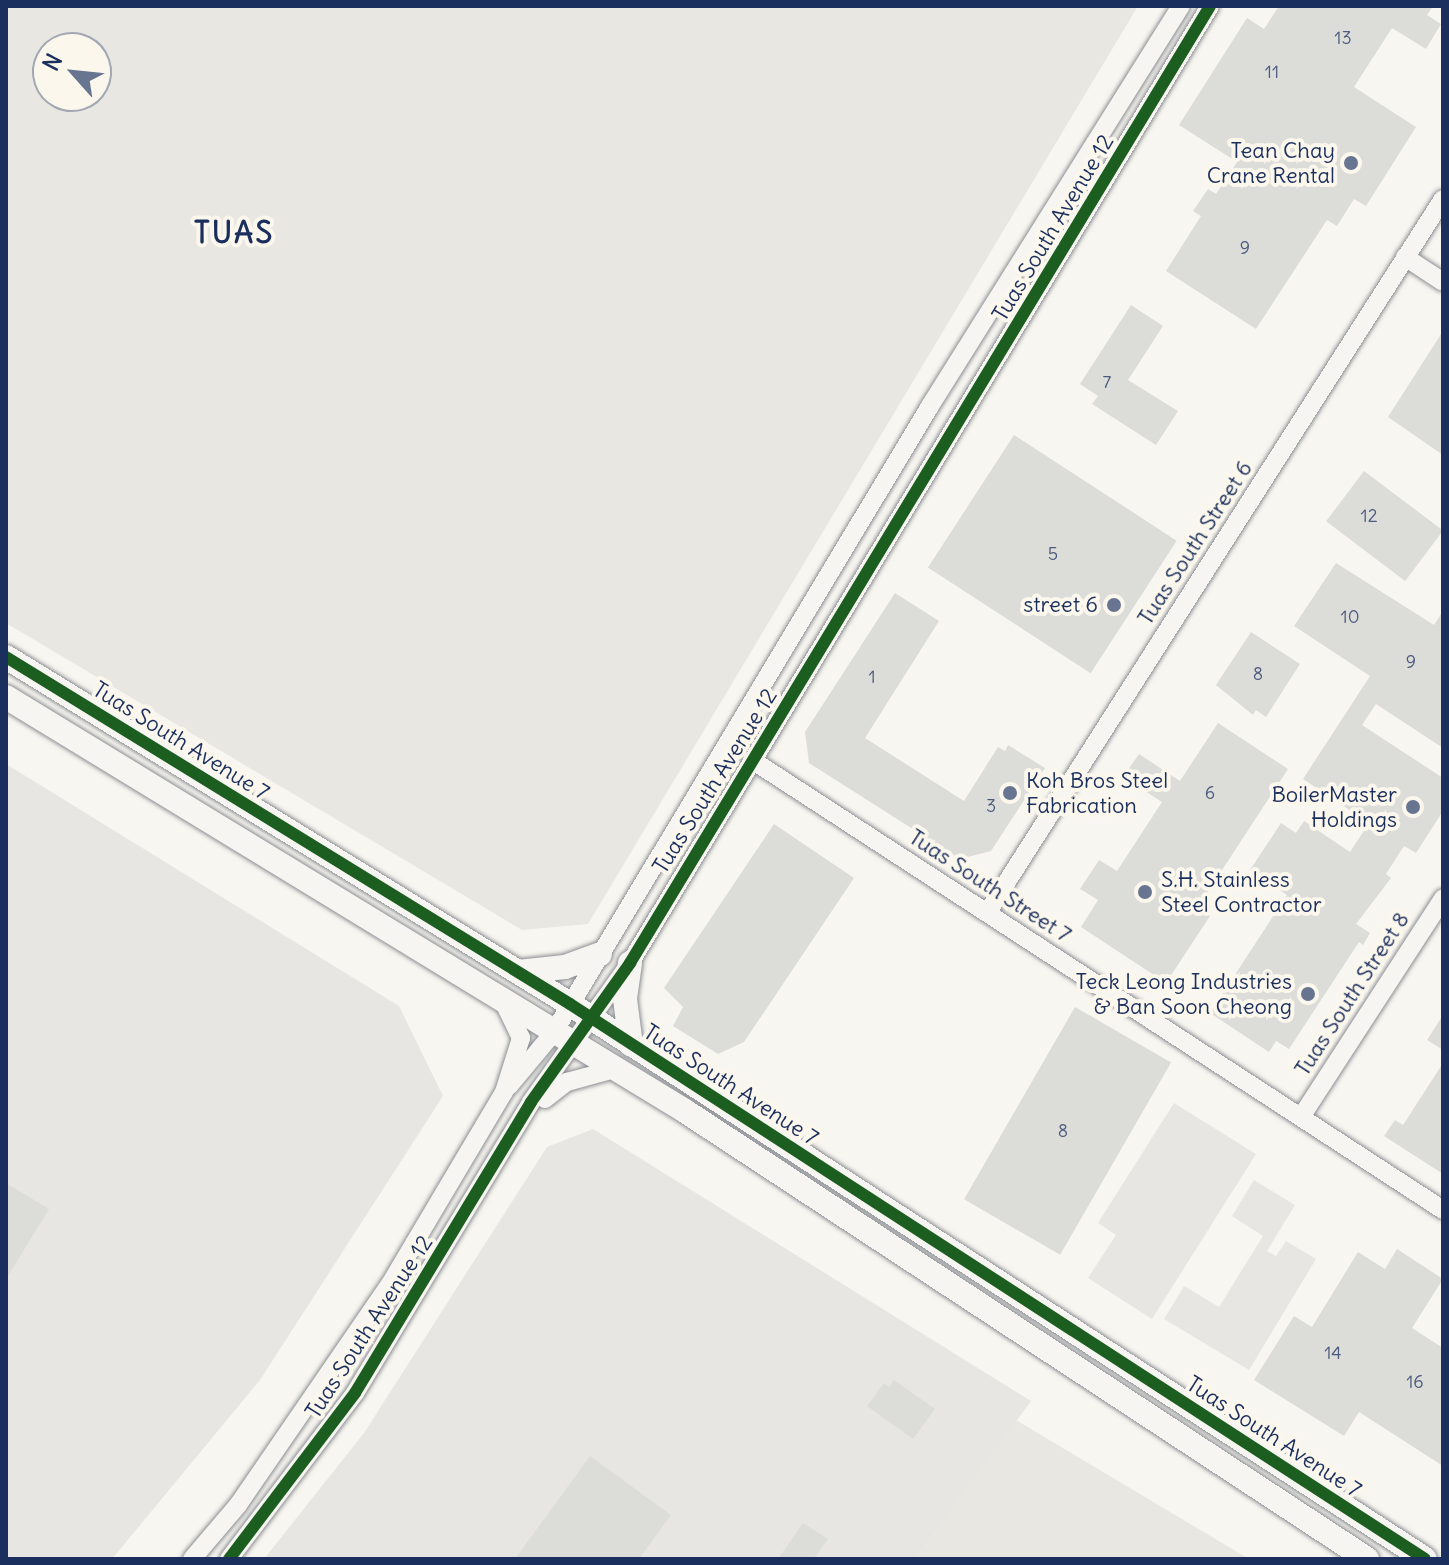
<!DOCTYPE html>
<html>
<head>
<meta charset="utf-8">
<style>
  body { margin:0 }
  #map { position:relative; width:1449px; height:1565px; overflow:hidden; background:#f8f6f0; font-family:Delius,sans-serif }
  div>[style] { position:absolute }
  .built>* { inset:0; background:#e7e6e2 }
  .green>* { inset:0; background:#e8e7e2 }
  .building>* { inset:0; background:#dcdcd9; transform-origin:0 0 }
  .roads { filter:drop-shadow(0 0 2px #8b8e94) drop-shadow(0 0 2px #8b8e94) }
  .street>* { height:18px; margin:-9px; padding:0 9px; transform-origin:9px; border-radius:9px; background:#f6f5f1 }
  .secondary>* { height:24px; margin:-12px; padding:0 12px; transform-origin:12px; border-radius:12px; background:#f6f5f1 }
  .cycleway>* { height:12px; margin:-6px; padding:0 6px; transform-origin:6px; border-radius:6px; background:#1b5e20 }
  .dots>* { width:22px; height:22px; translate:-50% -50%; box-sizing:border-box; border:4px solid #fbf7ec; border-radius:50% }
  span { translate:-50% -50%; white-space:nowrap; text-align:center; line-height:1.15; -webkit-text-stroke:8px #fbf7ec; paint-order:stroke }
  .number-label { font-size:18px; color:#4b5a7d }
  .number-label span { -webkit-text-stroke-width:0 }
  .poi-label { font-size:22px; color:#1b2f5e }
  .right { translate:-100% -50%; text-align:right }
  .left { translate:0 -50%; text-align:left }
  .street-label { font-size:22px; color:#1b2f5e }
  .district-label { font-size:30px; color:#1b2f5e; font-weight:700; letter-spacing:2px }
  .frame { position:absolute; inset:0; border:8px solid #1b2f5e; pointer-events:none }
  .north { position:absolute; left:32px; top:32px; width:80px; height:80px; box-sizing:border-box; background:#fbf7ec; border:2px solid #a1a7b3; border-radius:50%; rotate:297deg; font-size:22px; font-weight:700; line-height:32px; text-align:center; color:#1b2f5e }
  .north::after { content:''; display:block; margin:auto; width:28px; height:36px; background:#687591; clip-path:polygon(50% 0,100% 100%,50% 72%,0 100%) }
</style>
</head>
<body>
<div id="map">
  <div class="built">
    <i style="clip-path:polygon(6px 764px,399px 1006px,443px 1096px,260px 1380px,112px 1559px,6px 1559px)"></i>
    <i style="clip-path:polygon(1174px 1103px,1256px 1154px,1152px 1319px,1088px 1278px,1116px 1235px,1098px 1223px)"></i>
    <i style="clip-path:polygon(593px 1129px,1031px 1401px,916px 1559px,264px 1559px,364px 1433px,547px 1147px)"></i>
    <i style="clip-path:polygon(1254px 1180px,1295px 1205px,1267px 1251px,1276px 1256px,1286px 1241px,1316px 1259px,1249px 1370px,1164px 1319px,1184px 1286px,1219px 1307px,1263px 1236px,1232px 1216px)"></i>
  </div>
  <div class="green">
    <i style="clip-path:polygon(evenodd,6px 6px,1138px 6px,588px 924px,522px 930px,6px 623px,6px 6px,48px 48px,96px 48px,96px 96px,48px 96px,48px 48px)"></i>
    <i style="clip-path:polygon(1016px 1420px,1249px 1559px,916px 1559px)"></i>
  </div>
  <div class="building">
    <i style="clip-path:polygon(1279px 6px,1433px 6px,1427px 15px,1441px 24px,1426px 49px,1392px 28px,1354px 87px,1416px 127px,1366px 206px,1354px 199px,1337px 226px,1327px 220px,1256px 329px,1166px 271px,1201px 216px,1193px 211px,1208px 189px,1216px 194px,1237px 162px,1179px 125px,1247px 18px,1264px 29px)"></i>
    <i style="clip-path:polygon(1131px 305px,1163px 326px,1128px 380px,1178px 411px,1156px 445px,1092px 404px,1098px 396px,1080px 384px)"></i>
    <i style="clip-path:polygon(1443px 331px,1443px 455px,1388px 417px)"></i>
    <i style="left:1014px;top:435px;width:194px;height:158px;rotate:33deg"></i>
    <i style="left:1364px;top:471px;width:99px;height:63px;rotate:37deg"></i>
    <i style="clip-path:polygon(1336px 563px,1434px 625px,1443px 611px,1443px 748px,1376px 704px,1362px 725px,1443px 778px,1443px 811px,1416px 853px,1404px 846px,1386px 874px,1391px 878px,1356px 924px,1370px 933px,1363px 945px,1359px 942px,1289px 1049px,1276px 1041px,1269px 1052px,1210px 1013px,1287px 895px,1250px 870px,1281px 823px,1296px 833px,1304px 821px,1350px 852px,1369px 823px,1303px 779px,1370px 676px,1294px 626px)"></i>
    <i style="clip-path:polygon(895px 593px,939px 621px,865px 738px,964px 801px,998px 747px,1005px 751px,1008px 745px,1045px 768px,991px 851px,960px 859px,809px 763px,805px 732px)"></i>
    <i style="clip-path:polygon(1251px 632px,1300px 664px,1266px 717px,1256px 710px,1253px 715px,1216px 685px)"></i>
    <i style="clip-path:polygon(1218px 723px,1288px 769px,1198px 907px,1210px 916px,1166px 983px,1081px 927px,1098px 900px,1080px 889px,1099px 860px,1117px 871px,1162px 802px,1123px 777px,1139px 754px,1180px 781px)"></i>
    <i style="clip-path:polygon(774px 824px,854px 878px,744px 1042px,718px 1054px,673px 1026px,683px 1007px,664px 988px)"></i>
    <i style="left:1075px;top:1007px;width:111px;height:222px;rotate:30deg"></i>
    <i style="clip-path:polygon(1443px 1015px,1443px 1050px,1427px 1040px)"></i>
    <i style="clip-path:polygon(1443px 1063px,1443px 1174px,1384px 1136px,1395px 1120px,1403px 1125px)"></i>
    <i style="clip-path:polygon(6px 1183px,49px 1209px,6px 1279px)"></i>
    <i style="clip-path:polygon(1397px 1249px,1443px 1279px,1412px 1328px,1443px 1348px,1443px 1466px,1359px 1412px,1344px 1436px,1254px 1380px,1294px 1316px,1312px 1327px,1358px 1252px,1385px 1269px)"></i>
    <i style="clip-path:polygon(894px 1380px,935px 1409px,913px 1439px,867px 1406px,884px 1383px,889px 1387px)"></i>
    <i style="clip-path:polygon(590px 1456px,671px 1515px,639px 1559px,515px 1559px)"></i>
    <i style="clip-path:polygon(803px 1523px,828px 1539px,814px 1559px,778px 1559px)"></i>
  </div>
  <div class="roads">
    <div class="street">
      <i style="left:1405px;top:257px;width:45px;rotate:33.3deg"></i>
      <i style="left:752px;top:760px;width:825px;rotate:33.07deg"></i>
      <i style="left:987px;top:913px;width:847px;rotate:-57.44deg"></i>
      <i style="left:509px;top:1086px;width:70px;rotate:-50.2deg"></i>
      <i style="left:554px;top:1032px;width:730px;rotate:-59.01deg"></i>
      <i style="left:930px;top:406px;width:472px;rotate:-57.9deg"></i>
      <i style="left:545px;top:1099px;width:28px;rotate:-38deg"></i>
      <i style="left:567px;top:1082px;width:50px;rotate:-15.2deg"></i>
      <i style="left:1301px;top:1117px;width:261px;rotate:-57deg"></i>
      <i style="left:192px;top:1559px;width:71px;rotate:-49.6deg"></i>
      <i style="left:238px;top:1505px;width:268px;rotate:-55.5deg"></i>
      <i style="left:390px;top:1284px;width:223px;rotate:-59.3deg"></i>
      <i style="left:504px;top:1092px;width:57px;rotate:-72.5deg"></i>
      <i style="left:521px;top:1038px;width:41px;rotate:-115.9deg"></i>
      <i style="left:229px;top:1559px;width:208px;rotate:-52.8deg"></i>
      <i style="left:355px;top:1393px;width:340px;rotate:-58.8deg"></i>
      <i style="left:531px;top:1102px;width:171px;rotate:-54.5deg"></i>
      <i style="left:630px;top:963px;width:1119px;rotate:-58.78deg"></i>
    </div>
    <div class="secondary">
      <i style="left:6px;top:657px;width:662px;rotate:31.6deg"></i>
      <i style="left:570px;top:1004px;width:1019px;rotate:32.99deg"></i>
      <i style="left:6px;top:697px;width:795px;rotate:31.37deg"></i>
      <i style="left:685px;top:1111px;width:816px;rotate:33.3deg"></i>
      <i style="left:630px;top:963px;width:36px;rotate:98deg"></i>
      <i style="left:625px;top:999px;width:46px;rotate:82.6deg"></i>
      <i style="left:518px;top:972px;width:47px;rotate:-6.1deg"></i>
      <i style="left:565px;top:967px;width:37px;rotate:-20deg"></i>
    </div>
  </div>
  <div class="cycleway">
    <i style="left:6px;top:657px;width:662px;rotate:31.6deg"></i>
    <i style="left:570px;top:1004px;width:1019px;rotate:32.99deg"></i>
    <i style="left:229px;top:1559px;width:208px;rotate:-52.8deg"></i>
    <i style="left:355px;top:1393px;width:340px;rotate:-58.8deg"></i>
    <i style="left:531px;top:1102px;width:171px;rotate:-54.5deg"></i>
    <i style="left:630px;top:963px;width:1119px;rotate:-58.78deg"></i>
  </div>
  <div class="dots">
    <i style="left:1351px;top:163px;background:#687591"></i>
    <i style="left:1114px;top:605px;background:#687591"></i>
    <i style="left:1010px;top:793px;background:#687591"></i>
    <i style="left:1413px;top:807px;background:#687591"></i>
    <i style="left:1145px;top:892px;background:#687591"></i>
    <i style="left:1308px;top:994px;background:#687591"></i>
  </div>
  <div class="number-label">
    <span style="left:1343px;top:38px">13</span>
    <span style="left:1272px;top:72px">11</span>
    <span style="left:1245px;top:248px">9</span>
    <span style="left:1107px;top:382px">7</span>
    <span style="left:1369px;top:516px">12</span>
    <span style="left:1053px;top:554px">5</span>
    <span style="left:1350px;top:617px">10</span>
    <span style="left:1411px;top:662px">9</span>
    <span style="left:1258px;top:674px">8</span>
    <span style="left:872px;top:677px">1</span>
    <span style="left:1210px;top:793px">6</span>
    <span style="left:991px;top:806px">3</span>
    <span style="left:1063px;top:1131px">8</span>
    <span style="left:1333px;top:1353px">14</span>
    <span style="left:1415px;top:1382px">16</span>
  </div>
  <div class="poi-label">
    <span class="right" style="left:1335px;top:163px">Tean Chay<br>Crane Rental</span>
    <span class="right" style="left:1098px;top:605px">street 6</span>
    <span class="left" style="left:1026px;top:793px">Koh Bros Steel<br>Fabrication</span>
    <span class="right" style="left:1397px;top:807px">BoilerMaster<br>Holdings</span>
    <span class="left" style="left:1161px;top:892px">S.H. Stainless<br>Steel Contractor</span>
    <span class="right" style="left:1292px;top:994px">Teck Leong Industries<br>&amp; Ban Soon Cheong</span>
  </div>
  <div class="street-label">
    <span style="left:1053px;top:228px;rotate:-59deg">Tuas South Avenue 12</span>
    <span style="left:1195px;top:543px;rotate:-57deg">Tuas South Street 6</span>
    <span style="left:181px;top:741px;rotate:32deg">Tuas South Avenue 7</span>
    <span style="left:715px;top:781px;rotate:-58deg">Tuas South Avenue 12</span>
    <span style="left:990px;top:886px;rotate:33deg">Tuas South Street 7</span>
    <span style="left:1352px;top:994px;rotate:-57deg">Tuas South Street 8</span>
    <span style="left:731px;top:1085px;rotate:33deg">Tuas South Avenue 7</span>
    <span style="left:369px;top:1327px;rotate:-57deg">Tuas South Avenue 12</span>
    <span style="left:1274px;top:1437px;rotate:33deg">Tuas South Avenue 7</span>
  </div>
  <div class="district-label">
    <span style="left:234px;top:232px">TUAS</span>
  </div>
  <div class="frame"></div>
  <div class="north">N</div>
</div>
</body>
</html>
